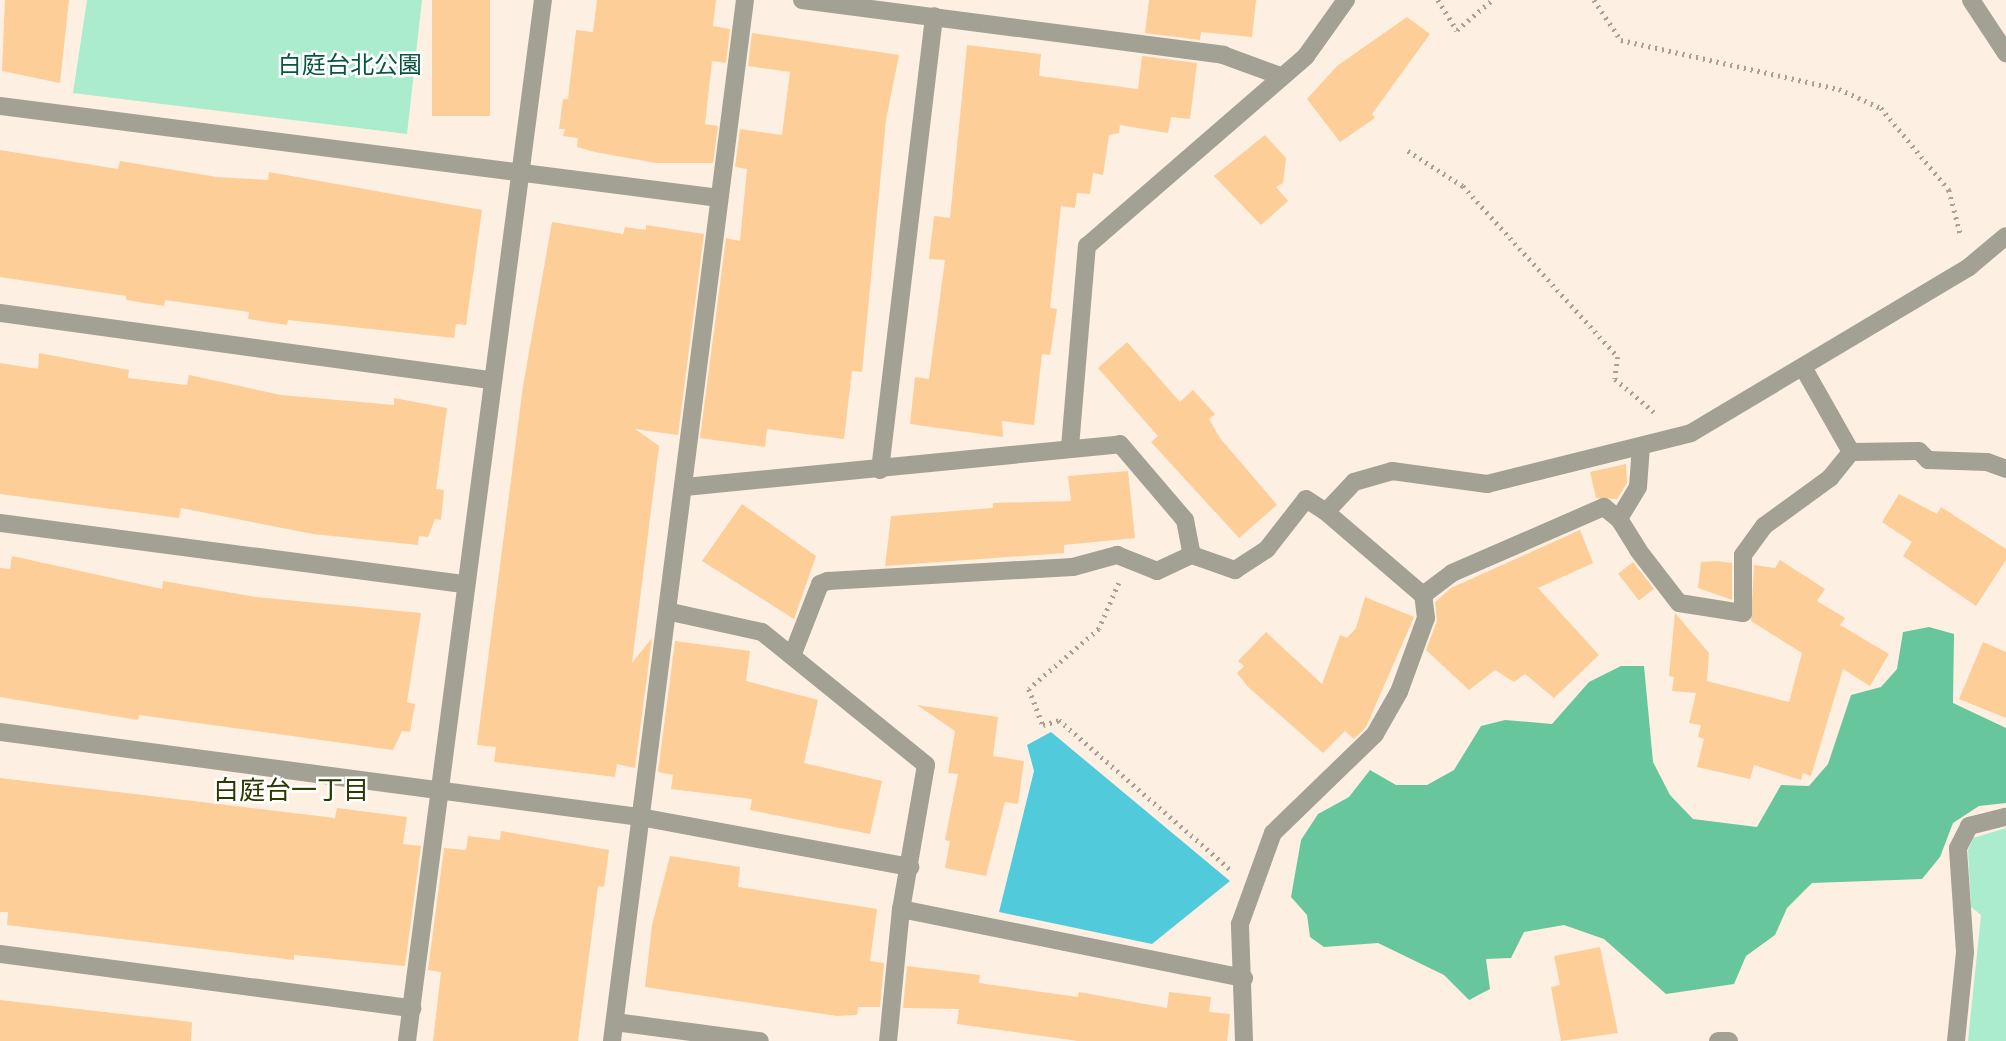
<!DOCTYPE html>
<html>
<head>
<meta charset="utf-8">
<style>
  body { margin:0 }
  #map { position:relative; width:2006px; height:1041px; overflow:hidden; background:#fdf0e2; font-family:"Open Sans","Noto Sans JP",sans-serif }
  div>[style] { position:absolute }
  .green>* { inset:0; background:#aaeccc }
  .forest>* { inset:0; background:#68c69c }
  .water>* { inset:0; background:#51cbdb }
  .building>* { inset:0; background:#fdce98; transform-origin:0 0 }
  .path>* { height:4.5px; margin-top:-2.25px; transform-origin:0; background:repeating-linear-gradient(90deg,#aa9f93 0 2px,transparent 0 7px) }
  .minor>* { height:18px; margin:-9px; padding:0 9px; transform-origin:9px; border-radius:9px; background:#a3a094 }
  span { translate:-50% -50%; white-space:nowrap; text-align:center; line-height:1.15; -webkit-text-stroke:5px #fff; paint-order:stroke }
  .park-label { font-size:24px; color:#08563b }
  .neighbourhood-label { font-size:26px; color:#2a3900 }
</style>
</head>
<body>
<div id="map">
  <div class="green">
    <i style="clip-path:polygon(87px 0,422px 0,407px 134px,73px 93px)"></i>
    <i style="clip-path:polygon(2006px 828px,2006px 1041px,1968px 1041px,1981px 915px,1971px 907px,1968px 850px,1973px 838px)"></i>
  </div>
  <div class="forest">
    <i style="clip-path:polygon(1929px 627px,1954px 634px,1953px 703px,2006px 728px,2006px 803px,1979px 806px,1953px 823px,1940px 857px,1922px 879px,1812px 883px,1787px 908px,1775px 935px,1746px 956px,1734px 984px,1666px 994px,1604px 939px,1564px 925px,1524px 932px,1511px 958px,1486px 959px,1490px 989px,1469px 1000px,1444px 975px,1378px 943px,1324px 947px,1310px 937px,1307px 915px,1291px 897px,1301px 840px,1318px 814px,1349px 797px,1370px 770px,1396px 785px,1427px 785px,1454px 770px,1481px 726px,1505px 720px,1552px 724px,1589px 682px,1621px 666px,1644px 666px,1653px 762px,1670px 795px,1693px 819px,1757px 827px,1781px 785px,1809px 786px,1828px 764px,1851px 695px,1881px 687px,1897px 669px,1903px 632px)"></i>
  </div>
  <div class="water">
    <i style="clip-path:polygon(1051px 732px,1230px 881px,1152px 944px,999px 912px,1034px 771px,1027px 745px)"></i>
  </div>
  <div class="building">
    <i style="clip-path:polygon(5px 0,69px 0,60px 83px,2px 71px)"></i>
    <i style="left:432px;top:0;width:58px;height:116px"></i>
    <i style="clip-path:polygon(597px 0,716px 0,713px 26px,730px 29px,726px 63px,712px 61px,705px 124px,718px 126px,713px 163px,656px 163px,595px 152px,577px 147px,578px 138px,563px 136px,565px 129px,559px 129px,563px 99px,568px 99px,576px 30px,593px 32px)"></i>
    <i style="clip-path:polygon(1149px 0,1256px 0,1252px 37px,1201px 32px,1200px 40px,1145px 33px)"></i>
    <i style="clip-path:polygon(1407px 17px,1430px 34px,1372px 114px,1375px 118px,1340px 142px,1307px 99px,1337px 66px)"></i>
    <i style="clip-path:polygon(752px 33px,899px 55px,886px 120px,862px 372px,852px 371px,844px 439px,767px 429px,765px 447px,700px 438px,726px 238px,740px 241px,747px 169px,735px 167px,740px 129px,782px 135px,790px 72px,748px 66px)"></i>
    <i style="clip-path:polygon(967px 45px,1041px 54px,1039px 76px,1138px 89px,1142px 56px,1197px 63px,1190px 119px,1171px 117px,1168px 133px,1120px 125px,1119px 133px,1109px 135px,1103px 175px,1093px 173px,1090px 194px,1077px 193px,1075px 208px,1061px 206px,1050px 308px,1057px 309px,1050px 355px,1042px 354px,1034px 425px,1002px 421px,1003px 437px,910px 424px,915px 377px,929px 379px,945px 260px,929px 259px,934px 216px,950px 218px)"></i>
    <i style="clip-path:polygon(1265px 135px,1286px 158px,1283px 183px,1276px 187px,1288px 201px,1261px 225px,1214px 176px)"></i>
    <i style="clip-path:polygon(0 150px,118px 169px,120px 161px,217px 177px,268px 180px,269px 172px,482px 210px,466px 325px,456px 324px,454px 338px,288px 320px,287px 325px,248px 319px,249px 312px,165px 300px,164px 306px,126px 300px,126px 296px,0 277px)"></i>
    <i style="clip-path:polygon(552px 222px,623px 234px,625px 227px,646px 230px,646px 225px,704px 234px,678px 435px,635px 429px,659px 446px,632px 663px,652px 638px,635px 768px,617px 764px,615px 777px,494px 762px,496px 747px,477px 745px,523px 386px)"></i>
    <i style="clip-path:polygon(1127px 342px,1180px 402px,1193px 390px,1215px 414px,1209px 419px,1220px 438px,1277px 505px,1239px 538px,1151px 442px,1158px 436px,1098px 368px)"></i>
    <i style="clip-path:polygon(39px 353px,129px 370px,128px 378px,187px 385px,189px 375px,281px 395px,394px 405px,394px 398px,447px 408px,436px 489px,444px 490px,441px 520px,435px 519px,428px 537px,419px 536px,418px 545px,313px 534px,181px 508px,179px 518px,0 494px,0 363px,38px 369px)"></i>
    <i style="clip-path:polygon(1626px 464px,1627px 483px,1617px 499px,1596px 498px,1590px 472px)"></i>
    <i style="clip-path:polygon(1128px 471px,1135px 538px,1064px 545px,1064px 553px,885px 566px,891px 516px,993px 508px,993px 503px,1071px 501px,1068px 476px)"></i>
    <i style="clip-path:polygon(1899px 494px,1937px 514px,1941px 507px,2006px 549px,2006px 560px,1976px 606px,1903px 556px,1912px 542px,1882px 522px)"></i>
    <i style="clip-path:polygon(742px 504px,816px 556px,794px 619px,702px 561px)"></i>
    <i style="clip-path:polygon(1580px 530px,1593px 563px,1538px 588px,1599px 655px,1554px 698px,1525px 674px,1514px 682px,1495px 670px,1469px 690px,1426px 650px,1437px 621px,1435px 602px,1451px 588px)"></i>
    <i style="clip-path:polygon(12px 556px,162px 589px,163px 581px,256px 597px,421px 613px,407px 702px,415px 704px,410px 732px,402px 731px,393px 750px,139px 715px,138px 720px,0 697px,0 568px,10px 569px)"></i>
    <i style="clip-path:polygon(1780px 560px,1825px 589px,1817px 601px,1845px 618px,1840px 625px,1889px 654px,1870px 686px,1843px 669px,1811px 776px,1803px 773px,1801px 780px,1754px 765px,1750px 779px,1697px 767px,1704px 739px,1698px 737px,1701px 725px,1689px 723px,1696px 693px,1672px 691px,1674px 677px,1669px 676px,1675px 613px,1709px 653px,1707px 681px,1789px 702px,1802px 653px,1751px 621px,1754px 565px,1775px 568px)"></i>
    <i style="clip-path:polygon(1718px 561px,1732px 563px,1732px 600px,1698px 588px,1701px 562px)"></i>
    <i style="left:1633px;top:562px;width:34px;height:19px;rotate:52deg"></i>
    <i style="clip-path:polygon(1365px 597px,1414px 617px,1366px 727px,1354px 739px,1345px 731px,1323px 753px,1248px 687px,1237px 673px,1244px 666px,1238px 661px,1266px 632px,1322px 684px,1340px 635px,1347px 638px,1356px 628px)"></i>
    <i style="clip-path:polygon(675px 641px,750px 651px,746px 681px,818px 700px,804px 763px,882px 781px,870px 834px,750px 810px,752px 799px,671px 789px,673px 775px,658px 772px)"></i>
    <i style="clip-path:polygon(1983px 642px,2006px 652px,2006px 718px,1959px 699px)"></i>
    <i style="clip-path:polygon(917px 705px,998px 717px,993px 756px,1024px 761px,1018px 804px,1005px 802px,986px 876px,945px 868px,950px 841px,945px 840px,958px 774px,948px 773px,955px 731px)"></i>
    <i style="clip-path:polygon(0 778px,335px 818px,337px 808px,407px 817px,403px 844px,421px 846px,405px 966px,294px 955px,294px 960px,7px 925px,8px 912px,0 912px)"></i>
    <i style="clip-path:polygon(501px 831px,609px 850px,604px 887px,598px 886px,578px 1041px,433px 1041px,441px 972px,428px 970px,444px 848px,466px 850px,468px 836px,500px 840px)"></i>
    <i style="clip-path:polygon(670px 856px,740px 867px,738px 887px,877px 909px,870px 961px,884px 963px,880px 1007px,858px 1007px,857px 1015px,837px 1016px,645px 987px,652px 925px)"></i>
    <i style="clip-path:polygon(1600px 947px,1618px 1033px,1561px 1041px,1551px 987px,1560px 985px,1554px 956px)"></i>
    <i style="clip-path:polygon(907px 966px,980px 975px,979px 983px,1078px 997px,1079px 992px,1167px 1008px,1169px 992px,1211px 997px,1209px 1012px,1230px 1014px,1227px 1041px,1078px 1041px,957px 1024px,959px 1009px,903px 1008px)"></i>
    <i style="clip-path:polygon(0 1000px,192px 1022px,191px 1041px,0 1041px)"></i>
  </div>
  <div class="path">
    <i style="left:1438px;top:0;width:36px;rotate:58deg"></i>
    <i style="left:1457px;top:30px;width:46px;rotate:-40.6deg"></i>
    <i style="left:1594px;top:0;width:48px;rotate:56deg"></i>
    <i style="left:1621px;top:40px;width:223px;rotate:12.7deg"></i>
    <i style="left:1839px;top:89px;width:46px;rotate:24.3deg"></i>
    <i style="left:1881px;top:108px;width:107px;rotate:50.3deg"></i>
    <i style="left:1949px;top:190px;width:48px;rotate:75.4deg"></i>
    <i style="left:1408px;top:151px;width:65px;rotate:32.5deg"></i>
    <i style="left:1463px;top:186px;width:231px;rotate:47.8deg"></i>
    <i style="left:1618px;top:357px;width:22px;rotate:98deg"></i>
    <i style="left:1615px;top:379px;width:51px;rotate:40.2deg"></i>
    <i style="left:1119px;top:583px;width:50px;rotate:113.5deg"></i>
    <i style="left:1099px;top:629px;width:92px;rotate:139.4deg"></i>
    <i style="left:1029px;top:689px;width:39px;rotate:69deg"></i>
    <i style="left:1043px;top:725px;width:17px;rotate:-17deg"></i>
    <i style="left:1059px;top:720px;width:227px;rotate:41.1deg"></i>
  </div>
  <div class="minor">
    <i style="left:802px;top:0;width:425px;rotate:7.4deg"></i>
    <i style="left:1223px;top:55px;width:61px;rotate:20.2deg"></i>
    <i style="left:1971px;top:0;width:64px;rotate:56.6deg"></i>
    <i style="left:0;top:106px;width:725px;rotate:7.29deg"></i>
    <i style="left:0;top:313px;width:497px;rotate:7.8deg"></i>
    <i style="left:1804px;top:369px;width:95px;rotate:60.5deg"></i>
    <i style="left:1851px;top:452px;width:68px;rotate:-0.8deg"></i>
    <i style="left:1919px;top:451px;width:13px;rotate:45deg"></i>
    <i style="left:1928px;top:460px;width:59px;rotate:1.9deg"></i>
    <i style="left:1987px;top:462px;width:20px;rotate:20deg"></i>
    <i style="left:1641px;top:446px;width:41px;rotate:94.2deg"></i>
    <i style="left:1638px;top:487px;width:37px;rotate:121deg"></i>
    <i style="left:1619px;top:519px;width:36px;rotate:58deg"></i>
    <i style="left:1638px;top:550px;width:67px;rotate:52.3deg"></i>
    <i style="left:1679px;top:603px;width:65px;rotate:8.9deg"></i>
    <i style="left:1743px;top:613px;width:58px;rotate:-90deg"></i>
    <i style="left:1743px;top:555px;width:36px;rotate:-54deg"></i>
    <i style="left:1764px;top:526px;width:82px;rotate:-36deg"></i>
    <i style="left:1830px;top:478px;width:33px;rotate:-51deg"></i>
    <i style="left:1070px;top:447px;width:202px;rotate:-85.2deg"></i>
    <i style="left:1087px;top:246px;width:290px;rotate:-40.9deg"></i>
    <i style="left:1306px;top:56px;width:69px;rotate:-54.5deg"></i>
    <i style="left:880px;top:470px;width:457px;rotate:-83.2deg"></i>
    <i style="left:685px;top:487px;width:437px;rotate:-5.6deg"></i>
    <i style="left:1120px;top:444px;width:100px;rotate:49.5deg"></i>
    <i style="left:1185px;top:520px;width:36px;rotate:79deg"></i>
    <i style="left:1192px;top:555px;width:46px;rotate:19.2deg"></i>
    <i style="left:1235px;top:570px;width:38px;rotate:-33deg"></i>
    <i style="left:1267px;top:549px;width:63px;rotate:-52deg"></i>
    <i style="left:1306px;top:499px;width:24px;rotate:33deg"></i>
    <i style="left:1326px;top:512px;width:41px;rotate:-47deg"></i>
    <i style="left:1354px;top:482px;width:40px;rotate:-16deg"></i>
    <i style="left:1392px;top:471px;width:96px;rotate:7.8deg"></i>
    <i style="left:1487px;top:484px;width:210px;rotate:-14deg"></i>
    <i style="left:1691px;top:433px;width:324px;rotate:-30.8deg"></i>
    <i style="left:1969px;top:267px;width:48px;rotate:-40deg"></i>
    <i style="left:1326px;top:512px;width:128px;rotate:40.6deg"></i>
    <i style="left:1423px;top:595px;width:36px;rotate:-37deg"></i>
    <i style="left:1452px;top:573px;width:166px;rotate:-23.5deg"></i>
    <i style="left:1604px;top:507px;width:19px;rotate:39deg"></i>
    <i style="left:0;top:523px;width:469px;rotate:7.5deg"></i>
    <i style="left:671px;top:612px;width:93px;rotate:12.4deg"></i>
    <i style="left:762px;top:632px;width:211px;rotate:39deg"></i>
    <i style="left:926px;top:765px;width:146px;rotate:99.8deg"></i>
    <i style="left:901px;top:909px;width:133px;rotate:95.6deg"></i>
    <i style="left:792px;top:656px;width:77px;rotate:-68.7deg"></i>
    <i style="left:820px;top:584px;width:9px;rotate:-21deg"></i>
    <i style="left:828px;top:581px;width:245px;rotate:-3.3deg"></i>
    <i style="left:1073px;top:567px;width:46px;rotate:-15.3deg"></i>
    <i style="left:1117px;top:555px;width:43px;rotate:21.8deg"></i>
    <i style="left:1157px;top:571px;width:38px;rotate:-25deg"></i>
    <i style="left:0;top:732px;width:646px;rotate:7.57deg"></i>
    <i style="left:640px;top:817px;width:275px;rotate:10.5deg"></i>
    <i style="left:901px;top:909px;width:350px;rotate:11.4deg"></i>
    <i style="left:0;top:954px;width:416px;rotate:7.5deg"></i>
    <i style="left:615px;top:1022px;width:146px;rotate:7.5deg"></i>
    <i style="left:407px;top:1041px;width:1050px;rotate:-82.56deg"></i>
    <i style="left:612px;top:1041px;width:1049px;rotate:-82.72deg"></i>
    <i style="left:1244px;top:1041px;width:117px;rotate:-92deg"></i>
    <i style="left:1240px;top:924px;width:97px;rotate:-70.1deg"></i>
    <i style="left:1273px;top:833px;width:142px;rotate:-44.1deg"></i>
    <i style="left:1375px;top:734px;width:48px;rotate:-60.3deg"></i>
    <i style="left:1399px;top:692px;width:79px;rotate:-70deg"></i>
    <i style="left:1426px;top:618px;width:23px;rotate:-97deg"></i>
    <i style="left:1718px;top:1041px;width:11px"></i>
    <i style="left:1956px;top:1041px;width:89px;rotate:-84.2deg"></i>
    <i style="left:1965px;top:952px;width:104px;rotate:-93.9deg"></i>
    <i style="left:1958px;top:848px;width:25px;rotate:-63deg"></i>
    <i style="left:1969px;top:826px;width:38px;rotate:-14deg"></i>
  </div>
  <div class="park-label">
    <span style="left:350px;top:64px">白庭台北公園</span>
  </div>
  <div class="neighbourhood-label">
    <span style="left:291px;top:790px">白庭台一丁目</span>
  </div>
</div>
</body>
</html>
